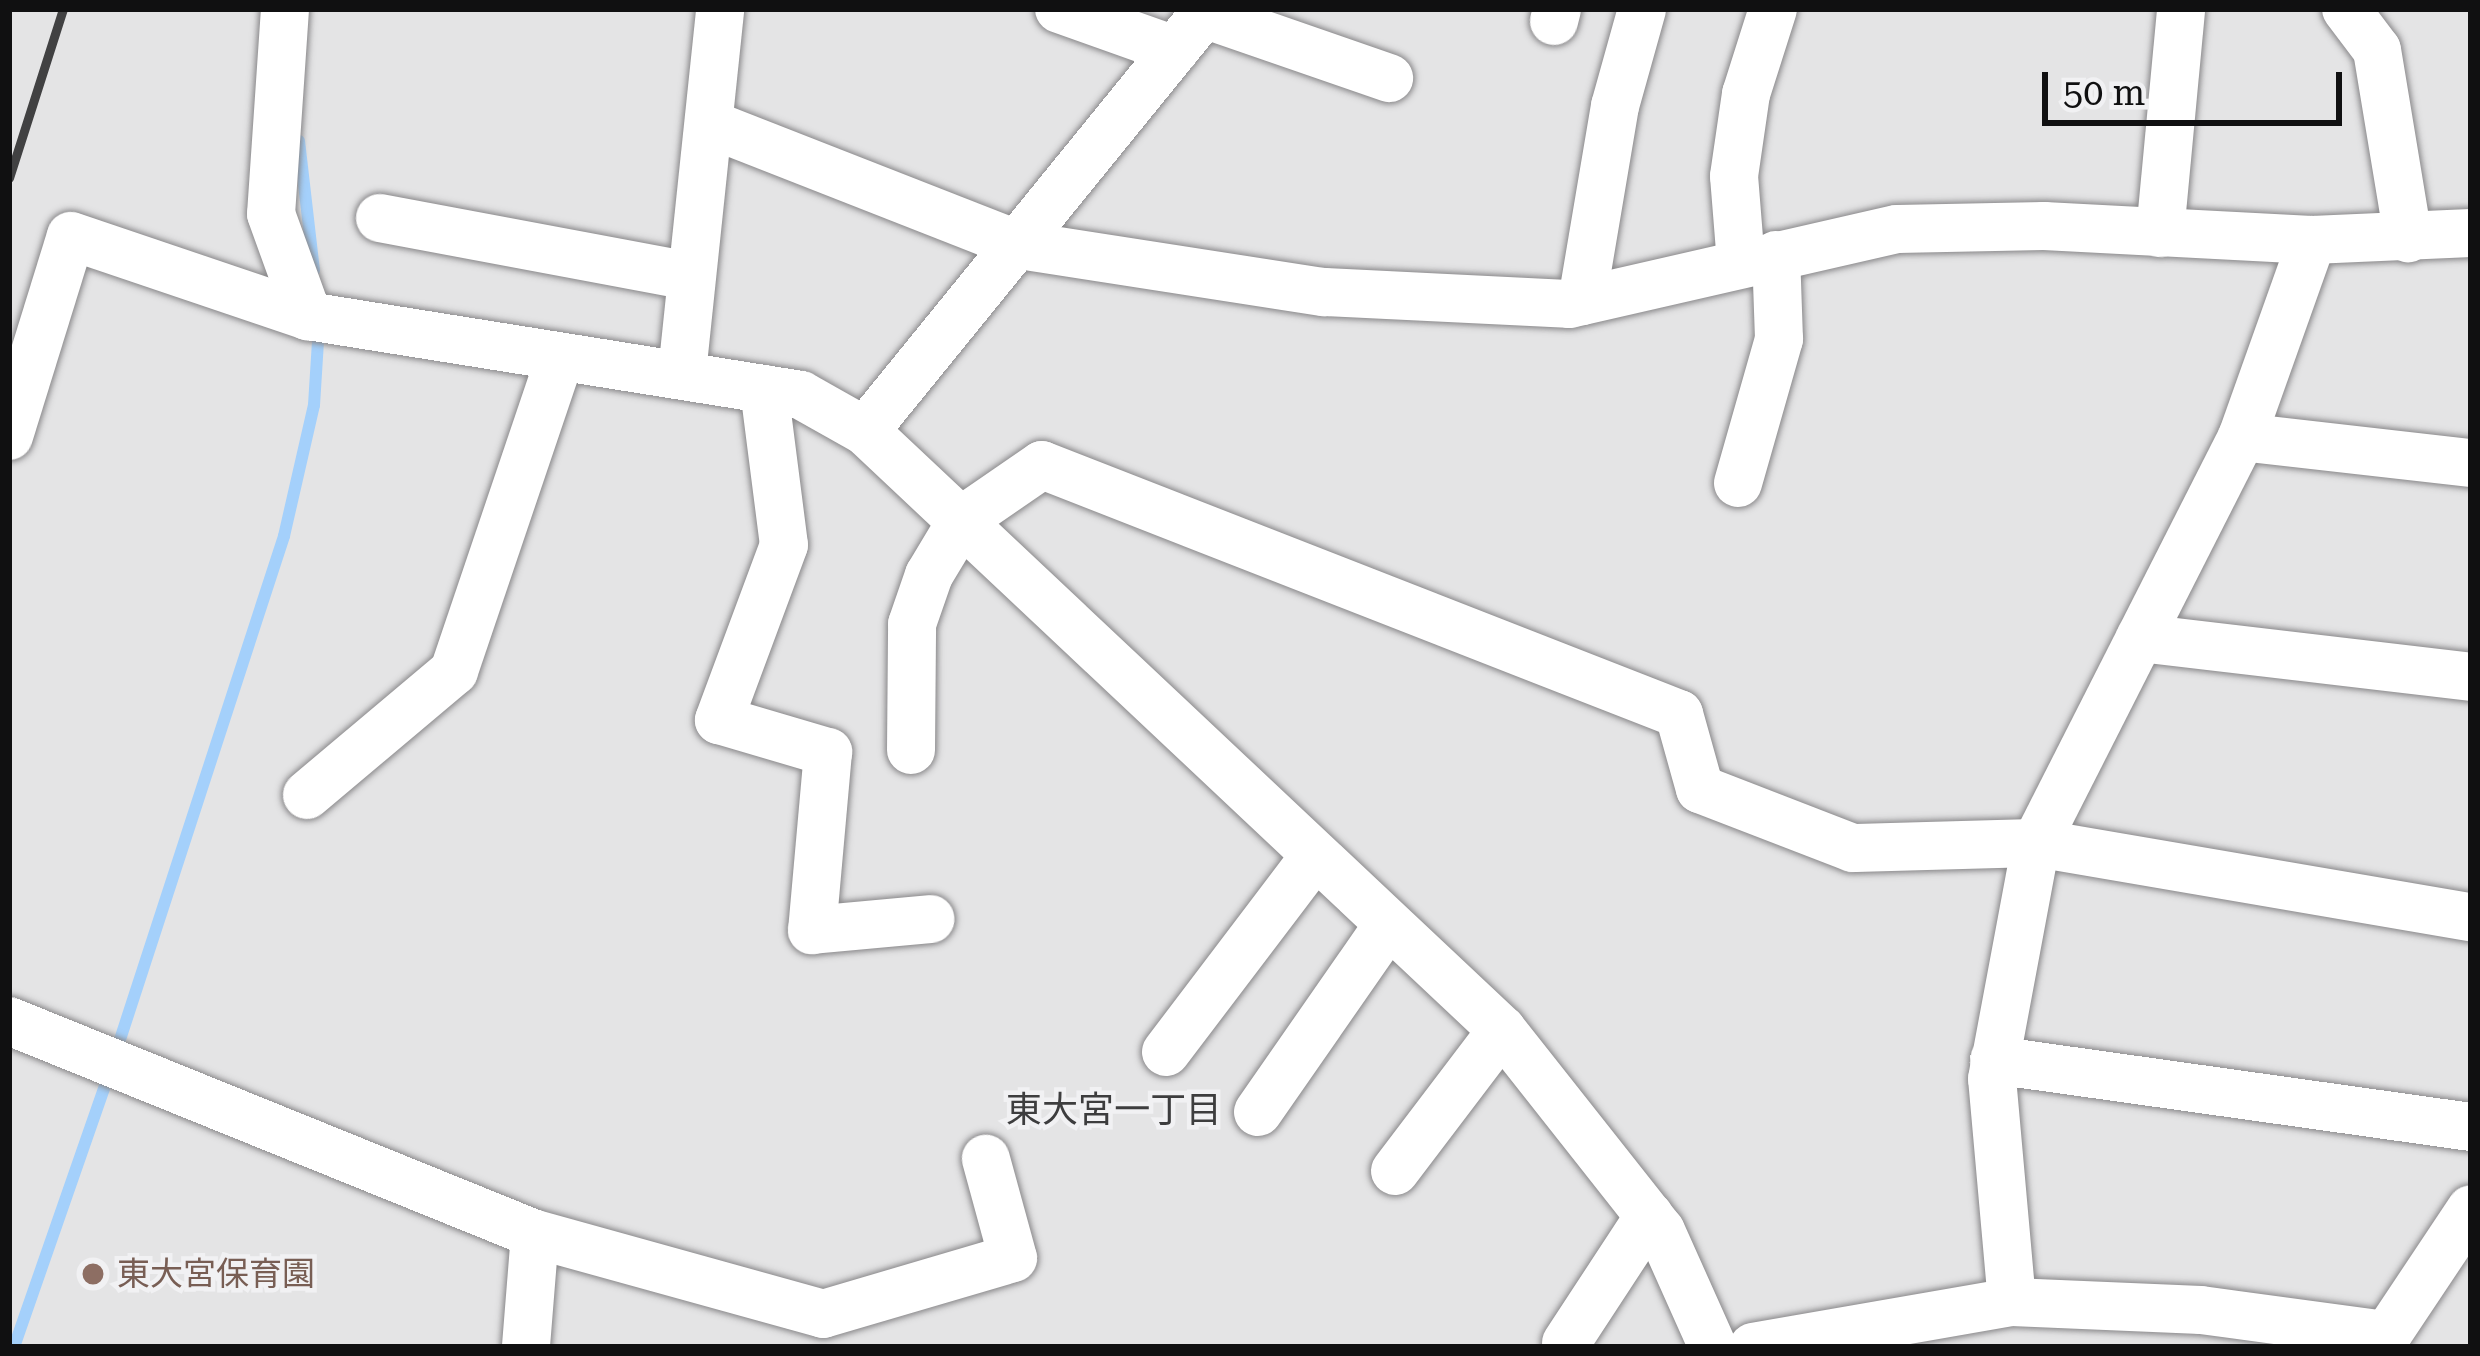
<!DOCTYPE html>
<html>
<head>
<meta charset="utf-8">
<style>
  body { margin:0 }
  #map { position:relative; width:2480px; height:1356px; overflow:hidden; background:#e4e4e5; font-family:"Roboto Serif","Noto Sans JP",serif }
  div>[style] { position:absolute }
  .stream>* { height:12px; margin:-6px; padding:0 6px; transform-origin:6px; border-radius:6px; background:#a4d0fb }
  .roads { filter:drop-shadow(0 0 3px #89888a) drop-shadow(0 0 3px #89888a) }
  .minor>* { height:48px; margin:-24px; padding:0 24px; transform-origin:24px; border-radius:24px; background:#fff }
  .rail>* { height:9px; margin:-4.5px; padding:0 4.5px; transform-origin:4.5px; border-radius:4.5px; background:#414142 }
  .dots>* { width:33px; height:33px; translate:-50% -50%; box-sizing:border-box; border:6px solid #f1f1f3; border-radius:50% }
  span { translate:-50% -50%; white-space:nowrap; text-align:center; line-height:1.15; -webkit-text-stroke:9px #f1f1f3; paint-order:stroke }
  .education-label { font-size:33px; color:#785e54 }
  .left { translate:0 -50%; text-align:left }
  .neighbourhood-label { font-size:36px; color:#3d3d3e }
  .frame { position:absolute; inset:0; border:12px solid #101011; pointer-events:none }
  .scale { position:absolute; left:2042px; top:72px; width:300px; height:54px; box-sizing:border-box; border:6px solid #101011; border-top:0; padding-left:15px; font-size:36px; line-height:42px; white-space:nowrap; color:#101011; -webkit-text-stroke:9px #f1f1f3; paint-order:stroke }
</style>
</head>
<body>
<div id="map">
  <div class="stream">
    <i style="left:299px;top:141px;width:130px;rotate:83.4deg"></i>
    <i style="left:115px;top:1055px;width:546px;rotate:-71.96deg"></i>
    <i style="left:284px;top:536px;width:134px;rotate:-77.1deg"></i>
    <i style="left:314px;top:405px;width:79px;rotate:-86.4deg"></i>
    <i style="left:14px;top:1347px;width:289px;rotate:-70.8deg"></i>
  </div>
  <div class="roads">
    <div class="minor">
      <i style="left:285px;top:9px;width:205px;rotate:93.9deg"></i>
      <i style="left:271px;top:214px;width:109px;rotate:70.1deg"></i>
      <i style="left:308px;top:316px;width:499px;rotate:9.1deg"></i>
      <i style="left:801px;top:395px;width:73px;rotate:29.4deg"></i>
      <i style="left:865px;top:431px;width:874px;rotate:43.24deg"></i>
      <i style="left:1502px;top:1030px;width:256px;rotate:51.7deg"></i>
      <i style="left:1661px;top:1231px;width:127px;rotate:65.9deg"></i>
      <i style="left:1059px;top:9px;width:123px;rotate:19.5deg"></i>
      <i style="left:2346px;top:9px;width:51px;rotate:52.9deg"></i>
      <i style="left:2377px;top:50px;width:191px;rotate:80.6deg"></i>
      <i style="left:1204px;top:14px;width:196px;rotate:19.1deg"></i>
      <i style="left:1554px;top:21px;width:12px;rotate:-76deg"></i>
      <i style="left:710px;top:124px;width:332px;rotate:21.4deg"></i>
      <i style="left:1019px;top:245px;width:309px;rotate:8.8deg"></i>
      <i style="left:1324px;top:292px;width:245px;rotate:2.8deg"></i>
      <i style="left:1569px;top:304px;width:336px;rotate:-12.9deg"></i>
      <i style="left:1897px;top:229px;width:147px;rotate:-1.2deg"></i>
      <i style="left:2044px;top:226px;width:268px;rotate:3deg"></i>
      <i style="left:2312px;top:240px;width:159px;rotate:-2.5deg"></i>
      <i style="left:380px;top:218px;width:316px;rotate:10.6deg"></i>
      <i style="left:2160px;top:233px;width:225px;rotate:-84.6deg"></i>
      <i style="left:1741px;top:263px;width:87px;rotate:-94.6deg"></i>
      <i style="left:1734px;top:176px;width:83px;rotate:-81.7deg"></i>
      <i style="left:1746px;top:94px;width:89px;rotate:-72.4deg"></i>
      <i style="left:1582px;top:301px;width:198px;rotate:-80.4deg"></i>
      <i style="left:1615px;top:106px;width:101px;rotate:-74.4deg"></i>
      <i style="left:682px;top:373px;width:366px;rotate:-84deg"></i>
      <i style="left:764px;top:389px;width:157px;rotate:82.7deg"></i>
      <i style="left:784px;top:545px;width:187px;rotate:110.4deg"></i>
      <i style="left:719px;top:720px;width:114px;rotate:16.4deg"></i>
      <i style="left:828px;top:752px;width:179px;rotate:95.1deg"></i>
      <i style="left:812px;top:930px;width:119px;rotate:-5.3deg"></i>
      <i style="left:865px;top:431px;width:544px;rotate:-50.9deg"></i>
      <i style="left:9px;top:436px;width:209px;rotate:-72.8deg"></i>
      <i style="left:71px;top:236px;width:250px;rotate:18.7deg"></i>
      <i style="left:2242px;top:437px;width:230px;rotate:6.5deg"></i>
      <i style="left:1738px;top:483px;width:150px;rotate:-74.1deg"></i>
      <i style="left:1779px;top:339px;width:84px;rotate:-92deg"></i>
      <i style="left:2140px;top:638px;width:333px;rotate:6.7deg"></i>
      <i style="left:911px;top:750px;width:126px;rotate:-89.5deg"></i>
      <i style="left:912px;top:624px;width:52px;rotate:-70.9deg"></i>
      <i style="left:929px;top:575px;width:64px;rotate:-59deg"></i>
      <i style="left:962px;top:520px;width:97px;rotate:-34.5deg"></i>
      <i style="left:1042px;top:465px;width:684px;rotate:21.35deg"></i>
      <i style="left:1679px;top:714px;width:78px;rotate:74.4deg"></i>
      <i style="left:1700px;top:789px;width:164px;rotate:21.1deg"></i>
      <i style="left:1853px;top:848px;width:183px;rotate:-1.6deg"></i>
      <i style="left:2036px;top:843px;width:441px;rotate:9.7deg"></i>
      <i style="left:307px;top:795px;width:192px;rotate:-40.1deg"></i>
      <i style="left:454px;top:671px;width:328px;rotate:-71.3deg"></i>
      <i style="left:9px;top:1021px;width:567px;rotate:22.05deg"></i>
      <i style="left:535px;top:1234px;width:113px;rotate:94.6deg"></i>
      <i style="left:1166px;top:1052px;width:245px;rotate:-52.8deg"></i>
      <i style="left:1994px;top:1060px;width:482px;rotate:8deg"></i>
      <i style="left:1258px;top:1112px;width:228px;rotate:-55.2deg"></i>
      <i style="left:1395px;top:1171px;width:177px;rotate:-52.8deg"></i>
      <i style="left:535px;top:1234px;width:299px;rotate:15.5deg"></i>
      <i style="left:823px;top:1314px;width:198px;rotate:-16.4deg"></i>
      <i style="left:1013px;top:1258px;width:103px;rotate:-105.3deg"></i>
      <i style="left:2012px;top:1302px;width:224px;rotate:-95.1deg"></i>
      <i style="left:1992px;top:1079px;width:240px;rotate:-79.4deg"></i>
      <i style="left:2036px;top:843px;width:455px;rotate:-63.1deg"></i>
      <i style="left:2242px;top:437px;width:209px;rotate:-70.4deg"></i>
      <i style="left:1566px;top:1343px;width:152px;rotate:-56.8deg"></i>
      <i style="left:1753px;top:1347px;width:263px;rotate:-9.9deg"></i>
      <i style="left:2012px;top:1302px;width:189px;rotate:2.4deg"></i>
      <i style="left:2201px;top:1310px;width:188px;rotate:7.7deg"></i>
      <i style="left:2387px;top:1335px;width:151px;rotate:-56.3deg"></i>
    </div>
  </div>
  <div class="rail">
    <i style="left:9px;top:178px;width:177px;rotate:-72.3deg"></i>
  </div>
  <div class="dots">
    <i style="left:93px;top:1274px;background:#8d6e63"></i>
  </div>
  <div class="education-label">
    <span class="left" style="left:117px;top:1274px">東大宮保育園</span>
  </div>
  <div class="neighbourhood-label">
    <span style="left:1114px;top:1111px">東大宮一丁目</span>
  </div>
  <div class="frame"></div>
  <div class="scale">50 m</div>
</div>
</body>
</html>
